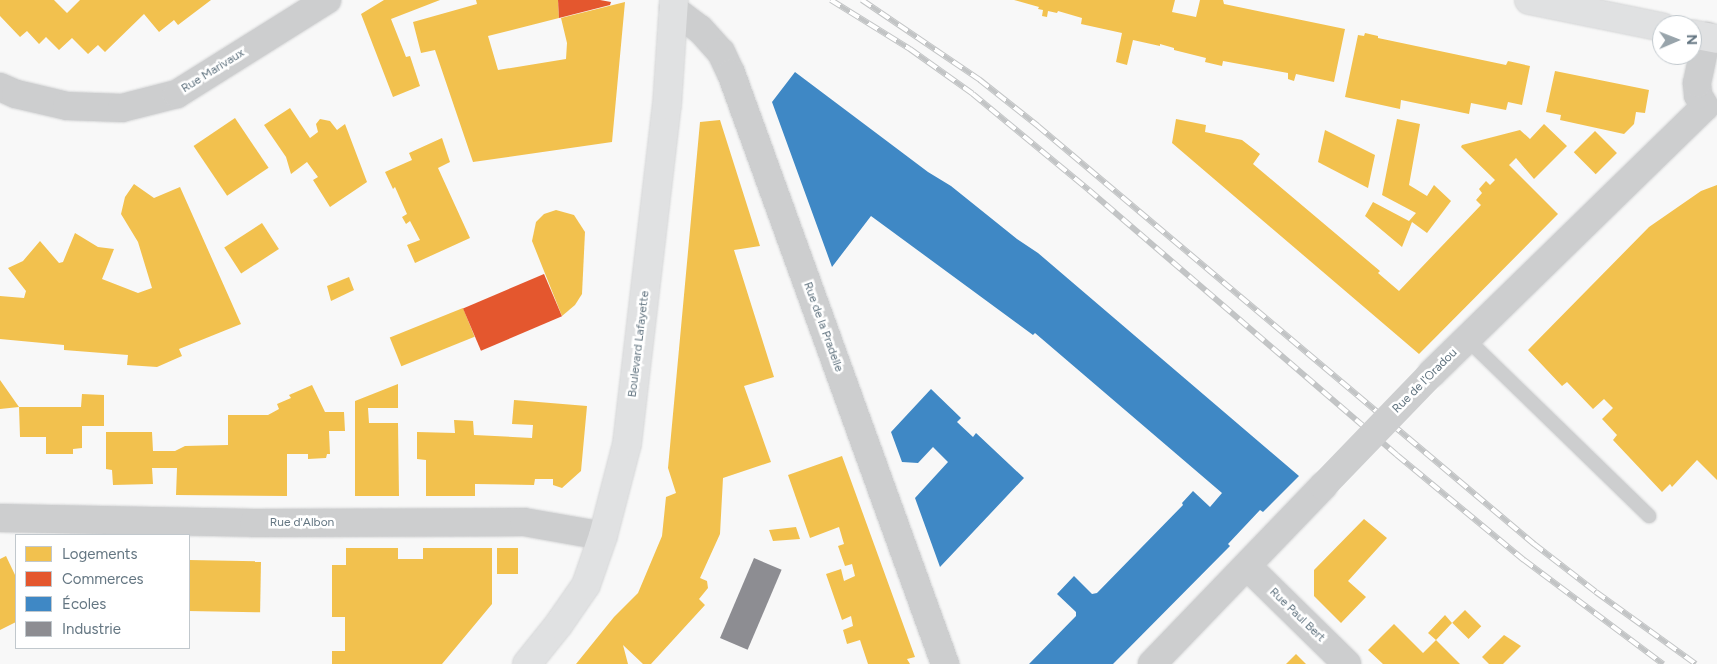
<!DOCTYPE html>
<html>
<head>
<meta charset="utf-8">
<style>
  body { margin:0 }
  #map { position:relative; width:1717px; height:664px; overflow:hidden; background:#f8f8f8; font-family:Figtree,sans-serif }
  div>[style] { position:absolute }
  .homes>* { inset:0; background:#f2c14e; transform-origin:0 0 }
  .shops>* { inset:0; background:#e4572e; transform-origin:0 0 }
  .schools>* { inset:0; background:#3f88c5 }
  .industry>* { inset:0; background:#8d8d92; transform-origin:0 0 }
  .roads { filter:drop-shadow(0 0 1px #d4d5d6) drop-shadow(0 0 1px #d4d5d6) }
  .lane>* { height:14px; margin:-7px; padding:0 7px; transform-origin:7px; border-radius:7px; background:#cdcecf }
  .street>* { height:28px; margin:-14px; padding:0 14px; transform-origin:14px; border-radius:14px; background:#cdcecf }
  .primary>* { height:28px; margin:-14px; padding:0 14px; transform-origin:14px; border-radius:14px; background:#e0e1e2 }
  .rail>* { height:5.5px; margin-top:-2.75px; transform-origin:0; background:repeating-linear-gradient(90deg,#fff 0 11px,#c2c4c5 0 22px); box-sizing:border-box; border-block:1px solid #c2c4c5 }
  .street-bridge>* { height:28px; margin:-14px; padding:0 14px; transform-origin:14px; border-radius:14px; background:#cdcecf }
  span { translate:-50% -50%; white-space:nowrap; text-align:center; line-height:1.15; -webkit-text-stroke:5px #fff; paint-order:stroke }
  .street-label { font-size:12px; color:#647682 }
  .legend { position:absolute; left:15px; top:534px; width:175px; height:115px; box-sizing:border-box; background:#fff; border:1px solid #c1c8cd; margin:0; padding:6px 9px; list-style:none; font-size:15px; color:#647682 }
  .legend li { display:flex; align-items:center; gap:10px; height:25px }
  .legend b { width:25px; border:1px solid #c1c8cd }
  .north { position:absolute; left:1652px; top:15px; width:50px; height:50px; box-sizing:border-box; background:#fff; border:1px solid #c1c8cd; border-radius:50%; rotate:89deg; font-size:14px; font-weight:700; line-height:20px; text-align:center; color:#647682 }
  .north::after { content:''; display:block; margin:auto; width:18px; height:22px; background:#98a4ab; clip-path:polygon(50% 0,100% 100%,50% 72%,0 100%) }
</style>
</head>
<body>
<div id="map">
  <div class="homes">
    <i style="clip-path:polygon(0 0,54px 0,67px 13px,80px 0,211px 0,178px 25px,174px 20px,159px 32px,144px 14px,105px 52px,98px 45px,88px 54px,72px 38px,59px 50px,46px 37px,39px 44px,27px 31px,20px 37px,0 16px)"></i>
    <i style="clip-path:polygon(384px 0,440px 0,391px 19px,406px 57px,410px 56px,420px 86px,393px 97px,361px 14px)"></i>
    <i style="clip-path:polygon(476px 0,558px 0,559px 18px,488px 36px,498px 70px,566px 59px,567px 43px,561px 18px,625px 2px,612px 142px,473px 162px,435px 50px,421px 53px,413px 22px,477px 4px)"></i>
    <i style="clip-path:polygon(1014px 0,1175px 0,1172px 12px,1196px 17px,1200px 0,1223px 0,1224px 4px,1345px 29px,1334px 82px,1296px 74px,1294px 81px,1288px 79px,1288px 73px,1223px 61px,1222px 66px,1205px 62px,1206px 58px,1174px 50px,1174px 48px,1160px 44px,1160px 46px,1133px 40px,1127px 65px,1116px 62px,1122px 33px,1081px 24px,1082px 18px,1058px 11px,1057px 13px,1048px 11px,1047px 17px,1042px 16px,1043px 10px,1038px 9px,1039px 7px)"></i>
    <i style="clip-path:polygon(1365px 33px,1378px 36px,1378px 38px,1506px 65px,1508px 61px,1530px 66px,1522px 105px,1508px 102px,1506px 110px,1471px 103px,1469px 114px,1401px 100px,1400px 109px,1345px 97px,1358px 35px,1364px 36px)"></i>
    <i style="clip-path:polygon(1555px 71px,1649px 90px,1645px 113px,1636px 112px,1634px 124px,1624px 134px,1560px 120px,1561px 115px,1546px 112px)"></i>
    <i style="clip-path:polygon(290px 108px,310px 138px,318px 132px,316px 124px,320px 119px,330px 121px,337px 130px,345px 124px,367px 182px,330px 207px,313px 180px,318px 177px,307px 162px,291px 174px,286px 157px,264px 125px)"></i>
    <i style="left:235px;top:118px;width:60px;height:50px;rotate:56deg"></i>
    <i style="clip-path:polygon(1176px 119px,1206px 125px,1205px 132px,1242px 140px,1260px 154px,1253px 164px,1380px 271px,1378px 273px,1399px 291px,1481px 205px,1476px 200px,1482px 193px,1479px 189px,1486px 181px,1490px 185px,1495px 180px,1461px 147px,1462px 145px,1520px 130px,1530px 139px,1544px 124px,1567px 146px,1534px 179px,1516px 158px,1509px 165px,1558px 214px,1419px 354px,1172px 143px)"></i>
    <i style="clip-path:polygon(1397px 119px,1420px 124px,1409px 185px,1427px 196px,1434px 185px,1451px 201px,1427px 233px,1412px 222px,1402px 247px,1365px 216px,1373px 202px,1409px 221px,1416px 213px,1382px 195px)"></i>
    <i style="clip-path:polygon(720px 120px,760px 246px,734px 250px,774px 377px,744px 386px,771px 462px,723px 478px,720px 534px,700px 578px,707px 581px,708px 588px,699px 599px,705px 605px,651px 664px,643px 664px,623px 645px,628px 664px,576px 664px,614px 617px,638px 593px,662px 536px,666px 497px,676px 493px,668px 468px,700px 122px)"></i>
    <i style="clip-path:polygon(1325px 130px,1375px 155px,1368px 188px,1318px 162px)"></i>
    <i style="left:1595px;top:131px;width:31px;height:30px;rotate:45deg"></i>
    <i style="clip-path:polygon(442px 138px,450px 162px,438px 168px,470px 238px,415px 263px,407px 245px,420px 240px,410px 221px,406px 224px,402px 217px,407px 214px,395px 187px,393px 189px,385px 172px,412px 160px,409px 153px)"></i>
    <i style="clip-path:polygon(134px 184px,154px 198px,180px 187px,241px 324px,179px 349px,182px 356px,157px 367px,127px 365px,128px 355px,64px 350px,64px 345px,0 339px,0 296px,24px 298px,26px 291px,8px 268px,23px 261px,40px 241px,59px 263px,63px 262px,75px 233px,98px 247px,114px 249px,102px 279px,138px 293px,152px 288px,138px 242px,121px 214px,125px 197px)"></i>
    <i style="clip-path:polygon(1717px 185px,1717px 480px,1697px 460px,1672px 487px,1670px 484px,1662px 492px,1613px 440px,1617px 435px,1602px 419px,1613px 408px,1604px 399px,1593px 409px,1567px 382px,1562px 386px,1528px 350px,1649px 227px,1701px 191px)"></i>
    <i style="clip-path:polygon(556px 210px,574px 215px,585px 232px,582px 294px,575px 305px,562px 316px,532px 241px,536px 222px,544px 214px)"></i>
    <i style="left:262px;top:223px;width:31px;height:45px;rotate:57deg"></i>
    <i style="clip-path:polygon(349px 277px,354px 290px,331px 301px,327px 286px)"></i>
    <i style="left:463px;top:308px;width:31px;height:79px;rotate:68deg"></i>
    <i style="clip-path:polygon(0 380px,19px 407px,81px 407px,82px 394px,104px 395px,104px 426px,82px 426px,82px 448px,73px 449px,73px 454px,46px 454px,46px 437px,20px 437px,19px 407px,0 409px)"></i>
    <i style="clip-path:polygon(398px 384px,398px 408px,368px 408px,369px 423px,398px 423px,399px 496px,355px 496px,355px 401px)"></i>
    <i style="clip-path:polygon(312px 385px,325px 412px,344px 412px,345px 431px,329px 431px,330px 454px,327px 454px,326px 458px,308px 459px,308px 454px,287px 454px,287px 496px,176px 495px,177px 468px,152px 468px,153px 484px,113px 485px,112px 470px,106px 469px,106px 432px,152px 432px,153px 451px,175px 451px,185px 446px,228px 445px,228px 415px,268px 415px,279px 409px,277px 404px,291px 398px,289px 395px)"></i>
    <i style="clip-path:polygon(514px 400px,587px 406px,581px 471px,562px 488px,553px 485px,553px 479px,535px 479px,534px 485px,475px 484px,475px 496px,426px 496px,426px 460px,417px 459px,417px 432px,455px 433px,454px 420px,473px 421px,474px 435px,532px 438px,533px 425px,512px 424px)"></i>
    <i style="clip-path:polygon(842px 456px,915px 657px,907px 659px,910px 664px,868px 664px,860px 640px,847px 644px,843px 630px,853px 626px,851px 616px,842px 620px,826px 574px,841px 569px,844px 581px,855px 576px,852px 564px,845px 566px,838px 546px,844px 544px,839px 527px,810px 538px,788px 475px)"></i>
    <i style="clip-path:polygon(1364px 519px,1387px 538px,1348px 581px,1366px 597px,1341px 623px,1314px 596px,1314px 570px)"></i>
    <i style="clip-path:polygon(796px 527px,800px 539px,773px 541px,769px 530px)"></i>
    <i style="clip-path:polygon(346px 548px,398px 548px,398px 559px,423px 559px,423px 548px,492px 548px,492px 604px,442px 664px,332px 664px,332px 651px,345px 651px,345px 617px,332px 617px,332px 565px,346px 565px)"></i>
    <i style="left:497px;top:548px;width:21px;height:26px"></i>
    <i style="clip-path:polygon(6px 556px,16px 577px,16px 622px,0 630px,0 559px)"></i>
    <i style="left:189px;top:560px;width:72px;height:51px;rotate:1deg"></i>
    <i style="left:1465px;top:610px;width:23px;height:18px;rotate:45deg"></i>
    <i style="clip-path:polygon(1445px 615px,1452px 623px,1436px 640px,1460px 664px,1383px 664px,1368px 650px,1394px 624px,1423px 653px,1436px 640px,1428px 633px)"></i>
    <i style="clip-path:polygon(1504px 635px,1521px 646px,1503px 664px,1489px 664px,1482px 657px)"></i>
    <i style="clip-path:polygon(1296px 654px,1306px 664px,1286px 664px)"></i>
  </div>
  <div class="shops">
    <i style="clip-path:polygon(558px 0,600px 0,611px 2px,610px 5px,559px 18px)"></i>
    <i style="left:544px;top:274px;width:46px;height:88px;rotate:67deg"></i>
  </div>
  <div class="schools">
    <i style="clip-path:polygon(795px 72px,928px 172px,951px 186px,1017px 239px,1038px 253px,1299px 476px,1263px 512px,1260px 510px,1228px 544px,1230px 546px,1113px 664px,1029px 664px,1076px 616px,1076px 612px,1057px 594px,1074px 576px,1092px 594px,1097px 593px,1183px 505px,1182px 503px,1193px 491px,1210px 507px,1222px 493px,1035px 333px,1033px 335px,871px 216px,832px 267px,772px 102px)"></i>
    <i style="clip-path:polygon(931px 389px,961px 418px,957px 422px,973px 437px,976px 433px,1024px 478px,940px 567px,915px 498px,948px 462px,933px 447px,918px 463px,902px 462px,891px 432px)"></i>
  </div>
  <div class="industry">
    <i style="left:754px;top:558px;width:30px;height:87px;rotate:23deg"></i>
  </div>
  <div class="roads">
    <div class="lane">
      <i style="left:1467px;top:339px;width:254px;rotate:44.2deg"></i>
    </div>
    <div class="street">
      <i style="left:673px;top:9px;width:34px;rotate:37deg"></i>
      <i style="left:700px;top:29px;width:31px;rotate:48deg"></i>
      <i style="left:721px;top:52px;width:23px;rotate:65deg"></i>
      <i style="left:731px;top:73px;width:629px;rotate:70.09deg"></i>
      <i style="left:0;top:87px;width:17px;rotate:24deg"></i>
      <i style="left:16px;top:94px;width:52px;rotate:13.2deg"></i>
      <i style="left:67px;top:106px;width:55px;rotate:2.1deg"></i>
      <i style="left:122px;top:108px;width:57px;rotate:-14.3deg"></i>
      <i style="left:177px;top:94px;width:177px;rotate:-32.1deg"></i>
      <i style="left:1432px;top:373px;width:381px;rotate:-44.3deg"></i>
      <i style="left:1705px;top:107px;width:14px;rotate:-120deg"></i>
      <i style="left:1698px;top:95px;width:12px;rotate:-95deg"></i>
      <i style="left:1697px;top:83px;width:48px;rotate:-78deg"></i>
      <i style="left:0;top:518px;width:254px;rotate:1.1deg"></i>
      <i style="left:254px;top:523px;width:270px;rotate:-0.2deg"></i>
      <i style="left:524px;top:522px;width:80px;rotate:10deg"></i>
      <i style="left:1247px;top:566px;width:140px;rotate:44.4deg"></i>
      <i style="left:1152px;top:664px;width:247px;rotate:-46.1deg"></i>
    </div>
    <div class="primary">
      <i style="left:1529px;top:0;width:136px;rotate:11.5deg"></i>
      <i style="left:1692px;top:34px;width:25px;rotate:11deg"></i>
      <i style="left:527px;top:664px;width:51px;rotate:-51.3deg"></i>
      <i style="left:559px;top:624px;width:47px;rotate:-55.3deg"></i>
      <i style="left:586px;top:585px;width:52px;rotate:-70.9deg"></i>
      <i style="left:603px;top:536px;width:95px;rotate:-75.4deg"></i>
      <i style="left:627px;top:444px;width:341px;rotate:-83.3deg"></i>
      <i style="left:667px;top:105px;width:105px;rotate:-86.2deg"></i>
    </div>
  </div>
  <div class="rail">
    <i style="left:831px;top:0;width:93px;rotate:31.8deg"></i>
    <i style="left:910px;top:49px;width:77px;rotate:35.5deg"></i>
    <i style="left:973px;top:94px;width:151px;rotate:39.6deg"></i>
    <i style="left:1089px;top:190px;width:406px;rotate:40.7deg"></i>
    <i style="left:1397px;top:455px;width:165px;rotate:39.6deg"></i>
    <i style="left:1524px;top:560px;width:174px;rotate:36.8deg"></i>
    <i style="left:862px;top:0;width:143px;rotate:34.1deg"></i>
    <i style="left:980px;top:80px;width:74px;rotate:38.4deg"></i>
    <i style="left:1038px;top:126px;width:649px;rotate:40.12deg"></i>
    <i style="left:1534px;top:544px;width:78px;rotate:37.7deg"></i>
    <i style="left:1596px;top:592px;width:123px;rotate:35.8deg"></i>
  </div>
  <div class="street-bridge">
    <i style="left:1323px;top:486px;width:157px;rotate:-46deg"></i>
  </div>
  <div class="street-label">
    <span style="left:213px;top:71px;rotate:-32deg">Rue Marivaux</span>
    <span style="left:823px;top:327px;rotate:70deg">Rue de la Pradelle</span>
    <span style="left:639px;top:344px;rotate:-83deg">Boulevard Lafayette</span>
    <span style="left:1425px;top:381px;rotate:-45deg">Rue de l'Oradou</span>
    <span style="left:302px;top:523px">Rue d'Albon</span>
    <span style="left:1297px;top:615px;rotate:44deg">Rue Paul Bert</span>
  </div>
  <ul class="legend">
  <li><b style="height:14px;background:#f2c14e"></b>Logements</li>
  <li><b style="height:14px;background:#e4572e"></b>Commerces</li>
  <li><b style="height:14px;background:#3f88c5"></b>Écoles</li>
  <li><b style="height:14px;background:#8d8d92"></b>Industrie</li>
  </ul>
  <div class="north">N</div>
</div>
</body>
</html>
